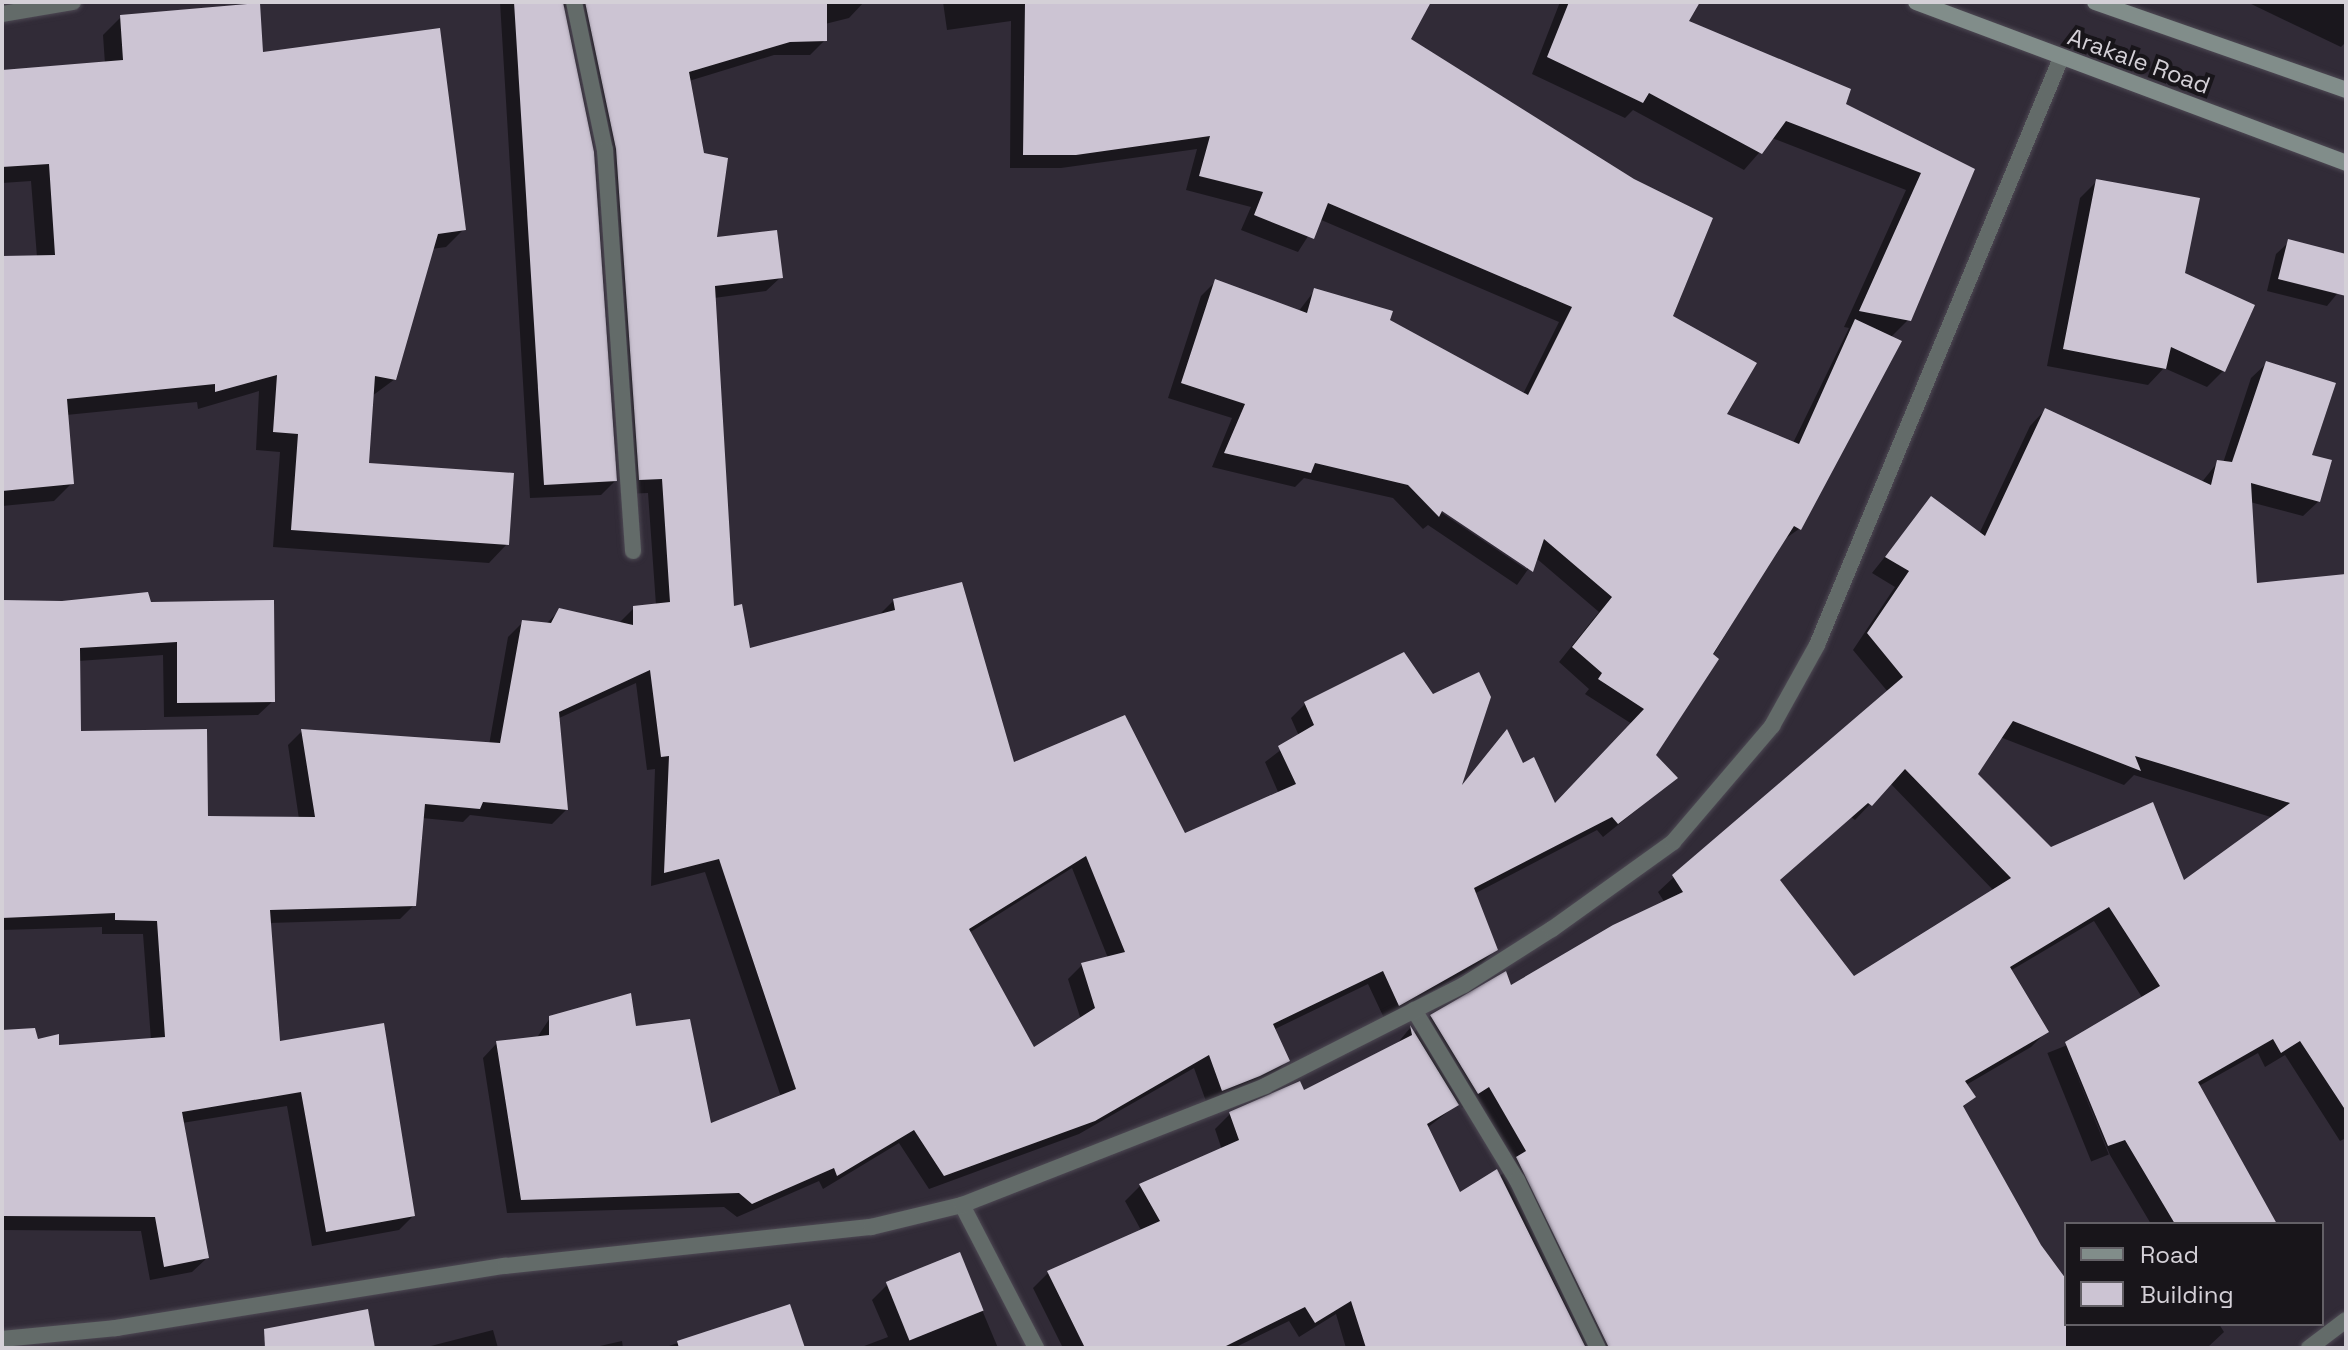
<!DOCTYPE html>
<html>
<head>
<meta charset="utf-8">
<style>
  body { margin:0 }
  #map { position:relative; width:2348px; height:1350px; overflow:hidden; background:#312b37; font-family:"Space Grotesk",sans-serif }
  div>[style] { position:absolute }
  .shadow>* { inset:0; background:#0007; transform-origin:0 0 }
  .building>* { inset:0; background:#ccc4d3; transform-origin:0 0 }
  .roads { filter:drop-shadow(0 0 2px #4e4954) drop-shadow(0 0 2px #4e4954) }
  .street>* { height:16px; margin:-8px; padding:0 8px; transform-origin:8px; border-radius:8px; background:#636b69 }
  .secondary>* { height:16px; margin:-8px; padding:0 8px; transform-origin:8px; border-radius:8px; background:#818d8a }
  span { translate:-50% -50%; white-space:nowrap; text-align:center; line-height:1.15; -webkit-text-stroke:8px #18151a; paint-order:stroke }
  .street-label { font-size:24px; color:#d4d0d7 }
  .frame { position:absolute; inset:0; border:4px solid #d4d0d7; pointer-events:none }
  .legend { position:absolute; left:2064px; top:1222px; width:260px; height:104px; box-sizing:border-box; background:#18151a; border:2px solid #636066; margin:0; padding:10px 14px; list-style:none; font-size:24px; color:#d4d0d7 }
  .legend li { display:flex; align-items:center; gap:16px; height:40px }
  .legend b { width:40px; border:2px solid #636066 }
</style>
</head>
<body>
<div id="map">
  <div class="shadow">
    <i style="clip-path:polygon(evenodd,500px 2px,864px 2px,849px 18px,825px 24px,825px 40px,810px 55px,774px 55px,689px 81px,715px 239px,781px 277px,766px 291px,714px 298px,732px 609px,748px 651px,879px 615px,894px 600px,1013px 765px,1184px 836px,1279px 794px,1265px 762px,1299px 736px,1291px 718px,1305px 704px,1460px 788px,1506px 733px,1522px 765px,1555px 806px,1632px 724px,1585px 694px,1589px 689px,1559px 662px,1599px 612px,1536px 558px,1517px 585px,1428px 525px,1423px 529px,1393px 498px,1304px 478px,1295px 487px,1212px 467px,1232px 418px,1168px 398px,1201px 296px,1216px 281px,1298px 312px,1315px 290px,1387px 321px,1523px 394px,1559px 322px,1319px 219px,1298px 252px,1241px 230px,1251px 207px,1186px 190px,1197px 149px,1061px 168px,1010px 168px,1011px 21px,947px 30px,943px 2px,1404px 2px,1408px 39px,1671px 317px,1724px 415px,1793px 443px,1849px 328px,1844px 327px,1906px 190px,1772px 138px,1744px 170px,1633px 110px,1625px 118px,1532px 74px,1560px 2px,1673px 2px,1686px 22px,1973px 170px,1909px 319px,1890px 338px,1799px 529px,1782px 541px,1653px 755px,1676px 778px,1603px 837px,1597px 830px,1474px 894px,1495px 950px,1481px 964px,1384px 1018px,1368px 984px,1273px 1030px,1288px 1060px,1273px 1075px,1207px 1104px,1194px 1068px,1079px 1134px,929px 1189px,899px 1143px,823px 1189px,819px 1181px,737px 1217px,724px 1207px,507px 1213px,483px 1058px,497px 1043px,536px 1039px,550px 1018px,634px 1029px,710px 1126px,781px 1097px,705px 872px,651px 886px,655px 769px,647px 770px,636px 683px,557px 719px,566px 810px,552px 824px,470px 815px,463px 822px,422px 818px,414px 905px,400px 919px,269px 923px,278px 1043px,413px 1216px,399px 1230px,312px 1246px,287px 1106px,182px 1123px,207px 1258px,192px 1272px,150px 1280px,141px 1231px,2px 1230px,2px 1032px,57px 1047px,151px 1040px,143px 934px,102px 934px,102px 927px,2px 930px,2px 602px,150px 604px,273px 701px,258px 715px,164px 717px,163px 655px,78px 661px,79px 733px,206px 818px,299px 819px,288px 745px,302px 731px,489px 745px,508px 637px,523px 622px,545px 625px,560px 610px,618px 624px,634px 608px,656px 605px,648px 493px,625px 494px,602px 163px,571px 14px,561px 4px,615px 481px,601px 495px,530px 498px,500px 2px,1435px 503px,1527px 565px,1527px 570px,1433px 507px,1435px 503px,500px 2px,1072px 868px,1108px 958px,1082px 965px,1068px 979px,1081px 1020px,1033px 1050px,969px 933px,1072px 868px)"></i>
    <i style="clip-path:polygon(2247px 2px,2346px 2px,2346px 42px,2341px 47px)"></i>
    <i style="clip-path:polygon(121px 17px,261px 54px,464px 229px,446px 247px,431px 249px,395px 379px,372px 396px,366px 465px,507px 544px,489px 563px,273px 547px,280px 452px,256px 450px,259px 391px,198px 409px,197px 402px,66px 415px,72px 483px,54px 501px,2px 506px,2px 258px,37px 257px,31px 181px,2px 183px,2px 72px,105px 64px,103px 35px)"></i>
    <i style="clip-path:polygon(2097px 181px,2183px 275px,2224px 370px,2207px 387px,2164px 368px,2148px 385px,2047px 366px,2080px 198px)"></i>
    <i style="clip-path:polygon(2289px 242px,2346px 256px,2346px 283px,2327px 306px,2267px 291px,2276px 254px)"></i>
    <i style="clip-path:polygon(evenodd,2267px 363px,2310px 456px,2319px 501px,2303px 516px,2250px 502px,2255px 585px,2346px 576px,2346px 1138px,2340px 1141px,2285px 1055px,2265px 1067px,2258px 1053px,2199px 1086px,2276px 1224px,2151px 1224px,2110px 1155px,2065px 1046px,2143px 999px,2094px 921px,2010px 971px,2046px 1032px,2031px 1047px,1966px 1085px,1974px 1097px,1962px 1108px,2039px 1246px,2062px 1277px,2066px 1275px,2066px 1324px,2219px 1324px,2224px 1332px,2208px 1347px,1346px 1348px,1336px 1314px,1299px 1337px,1289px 1321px,1234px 1348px,1063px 1348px,1033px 1288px,1048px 1273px,1142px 1232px,1125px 1201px,1140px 1186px,1222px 1150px,1215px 1129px,1230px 1114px,1303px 1092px,1396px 1045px,1410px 1028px,1413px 1034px,1431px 1016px,1510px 988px,1665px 903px,1658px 892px,1674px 877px,1888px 692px,1853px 650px,1895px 587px,1872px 573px,1931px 499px,1979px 534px,2030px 426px,2045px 410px,2201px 483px,2218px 462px,2223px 463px,2251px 378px,2267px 363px,2000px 737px,2124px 785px,2134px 775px,2274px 818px,2183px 884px,2050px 849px,1975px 775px,2000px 737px,2267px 363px,1890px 783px,1994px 891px,1854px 979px,1779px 881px,1851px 817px,1855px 820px,1890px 783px,2267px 363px,1473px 1101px,1510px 1166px,1499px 1177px,1459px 1195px,1427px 1128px,1459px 1103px,1462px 1108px,1473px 1101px)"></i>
    <i style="left:2065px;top:1046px;width:117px;height:19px;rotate:68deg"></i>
    <i style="clip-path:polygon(959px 1255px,998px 1348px,859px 1348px,888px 1337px,872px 1300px,887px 1285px)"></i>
    <i style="clip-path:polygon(788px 1306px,803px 1348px,663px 1348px)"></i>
    <i style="clip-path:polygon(493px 1330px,498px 1348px,423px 1348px)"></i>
    <i style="clip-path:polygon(622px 1341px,623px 1348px,591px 1348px)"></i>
  </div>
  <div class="building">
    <i style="clip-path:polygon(514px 2px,563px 2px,594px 152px,617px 481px,544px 485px)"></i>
    <i style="clip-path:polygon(evenodd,585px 2px,827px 2px,827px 41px,790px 42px,689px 72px,704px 153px,728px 158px,717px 237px,777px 230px,783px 278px,715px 286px,734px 606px,742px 604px,750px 648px,895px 610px,893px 599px,962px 582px,1014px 762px,1125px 715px,1185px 833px,1296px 784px,1278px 746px,1314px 725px,1304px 702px,1404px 652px,1433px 694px,1479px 672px,1491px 697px,1462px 785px,1507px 729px,1523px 763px,1534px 757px,1555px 803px,1644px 709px,1598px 679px,1602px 673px,1572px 647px,1612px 597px,1544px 539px,1533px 572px,1442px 511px,1439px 517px,1408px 485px,1315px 463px,1311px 473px,1224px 453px,1245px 404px,1181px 383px,1215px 279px,1307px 313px,1314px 288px,1393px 311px,1390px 320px,1528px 395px,1572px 307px,1328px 203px,1314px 239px,1254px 215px,1263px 192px,1199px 176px,1210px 136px,1076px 155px,1023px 155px,1025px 2px,1431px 2px,1411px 39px,1634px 179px,1713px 218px,1673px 316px,1757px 363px,1727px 414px,1799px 444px,1855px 319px,1902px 341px,1801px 530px,1794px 526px,1713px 654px,1719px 659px,1656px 755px,1678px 778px,1618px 824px,1612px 817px,1474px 888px,1498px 950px,1399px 1006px,1383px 971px,1273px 1024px,1290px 1061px,1260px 1076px,1222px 1091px,1209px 1055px,1095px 1121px,944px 1176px,914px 1130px,837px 1176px,834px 1168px,752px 1204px,739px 1193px,521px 1200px,496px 1041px,549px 1035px,549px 1016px,631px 993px,636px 1026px,690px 1019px,711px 1123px,796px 1089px,719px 859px,664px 873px,669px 756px,661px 757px,650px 670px,559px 712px,568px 810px,483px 802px,480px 809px,425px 804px,416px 906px,270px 910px,280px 1041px,384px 1023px,415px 1216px,326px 1232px,301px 1092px,182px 1112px,209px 1258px,164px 1267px,155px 1217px,2px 1216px,2px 1030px,35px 1028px,38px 1039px,59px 1034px,59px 1045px,165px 1037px,157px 921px,115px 920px,115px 913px,2px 918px,2px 600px,62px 601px,148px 592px,151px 602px,274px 600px,275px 702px,177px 703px,177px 642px,80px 648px,81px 731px,207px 729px,208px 816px,315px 817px,301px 729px,500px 743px,522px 620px,551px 623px,559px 608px,633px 625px,633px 606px,670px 602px,662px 479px,639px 480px,616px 149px,585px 2px,1086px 856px,1125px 952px,1081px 963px,1095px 1008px,1034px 1047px,969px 929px,1086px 856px)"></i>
    <i style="clip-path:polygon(1569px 2px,1700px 2px,1689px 21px,1851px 89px,1846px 104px,1975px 169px,1911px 321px,1859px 311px,1921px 173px,1786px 121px,1762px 154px,1649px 93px,1643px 103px,1547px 57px)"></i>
    <i style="clip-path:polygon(260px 3px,263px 52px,440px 28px,466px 230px,438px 234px,396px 380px,375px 376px,369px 463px,514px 473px,509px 545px,291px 530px,298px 434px,273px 432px,277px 375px,215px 392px,215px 384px,67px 399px,74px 484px,2px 491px,2px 256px,55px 255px,49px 164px,2px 167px,2px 70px,123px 60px,120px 15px)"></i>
    <i style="clip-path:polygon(2096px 179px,2200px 198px,2185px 273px,2255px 305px,2225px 372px,2171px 347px,2166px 369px,2063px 349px)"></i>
    <i style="clip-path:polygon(2288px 239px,2346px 254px,2346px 296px,2278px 279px)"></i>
    <i style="clip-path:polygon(evenodd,2266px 361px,2336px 383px,2312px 455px,2332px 460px,2320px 502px,2251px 483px,2257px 583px,2346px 574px,2346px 1111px,2300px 1041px,2281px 1053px,2273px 1039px,2198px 1082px,2277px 1224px,2175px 1224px,2125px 1140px,2108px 1146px,2065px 1042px,2160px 986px,2109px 907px,2010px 967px,2049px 1032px,1965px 1081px,1976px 1097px,1963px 1106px,2041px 1245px,2066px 1279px,2066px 1348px,1609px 1348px,1516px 1157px,1526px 1151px,1489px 1087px,1478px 1094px,1430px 1015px,1506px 971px,1511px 985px,1613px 925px,1683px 892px,1672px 875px,1903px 677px,1867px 633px,1909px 571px,1885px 557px,1931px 496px,1985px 536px,2045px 408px,2211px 485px,2217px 460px,2232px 462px,2266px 361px,2013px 721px,2141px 771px,2135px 756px,2290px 803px,2184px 880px,2153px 802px,2051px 847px,1978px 774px,2013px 721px,2266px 361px,1905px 769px,2011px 878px,1854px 976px,1780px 880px,1868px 803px,1872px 806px,1905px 769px)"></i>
    <i style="clip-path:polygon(1410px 1025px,1459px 1105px,1427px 1124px,1460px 1192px,1497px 1169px,1586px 1348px,1366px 1348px,1351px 1301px,1315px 1323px,1305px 1307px,1222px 1348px,1085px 1348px,1047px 1271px,1160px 1221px,1139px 1184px,1239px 1140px,1229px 1112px,1300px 1081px,1304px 1090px,1412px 1035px)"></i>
    <i style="left:960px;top:1252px;width:63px;height:80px;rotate:68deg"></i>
    <i style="clip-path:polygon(790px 1304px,805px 1348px,679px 1348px,677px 1341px)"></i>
    <i style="clip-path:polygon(368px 1309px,375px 1348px,265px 1348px,264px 1329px)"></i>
  </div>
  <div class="roads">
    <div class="street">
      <i style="left:574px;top:2px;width:151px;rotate:78.2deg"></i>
      <i style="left:605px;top:150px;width:402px;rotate:86deg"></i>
      <i style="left:2px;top:14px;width:72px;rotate:-9.6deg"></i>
      <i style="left:1414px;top:1010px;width:199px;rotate:58.8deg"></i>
      <i style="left:1517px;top:1180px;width:187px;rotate:64.3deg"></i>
      <i style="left:962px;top:1205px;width:161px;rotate:62.6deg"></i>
      <i style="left:2px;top:1339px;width:115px;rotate:-5.5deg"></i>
      <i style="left:116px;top:1328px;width:394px;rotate:-9.1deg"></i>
      <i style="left:505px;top:1266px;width:368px;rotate:-6.1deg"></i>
      <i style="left:871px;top:1227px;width:94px;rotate:-13.6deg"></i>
      <i style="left:962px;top:1205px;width:326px;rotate:-21.4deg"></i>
      <i style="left:1265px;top:1086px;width:223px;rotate:-26.9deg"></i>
      <i style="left:1464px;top:985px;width:104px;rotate:-32.5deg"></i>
      <i style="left:1552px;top:929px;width:149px;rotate:-35.7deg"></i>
      <i style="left:1673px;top:842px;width:153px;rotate:-49.5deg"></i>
      <i style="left:1772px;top:726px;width:93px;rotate:-60.9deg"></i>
      <i style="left:1817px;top:645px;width:636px;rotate:-67.43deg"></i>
      <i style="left:2309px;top:1348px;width:46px;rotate:-37.1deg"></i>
    </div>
    <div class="secondary">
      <i style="left:1916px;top:2px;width:459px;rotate:20.5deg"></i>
      <i style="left:2095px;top:2px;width:266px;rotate:19.3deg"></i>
    </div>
  </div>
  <div class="street-label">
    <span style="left:2139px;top:61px;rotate:20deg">Arakale Road</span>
  </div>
  <div class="frame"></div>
  <ul class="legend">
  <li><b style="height:10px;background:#818d8a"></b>Road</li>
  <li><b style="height:22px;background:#ccc4d3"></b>Building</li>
  </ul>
</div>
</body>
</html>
